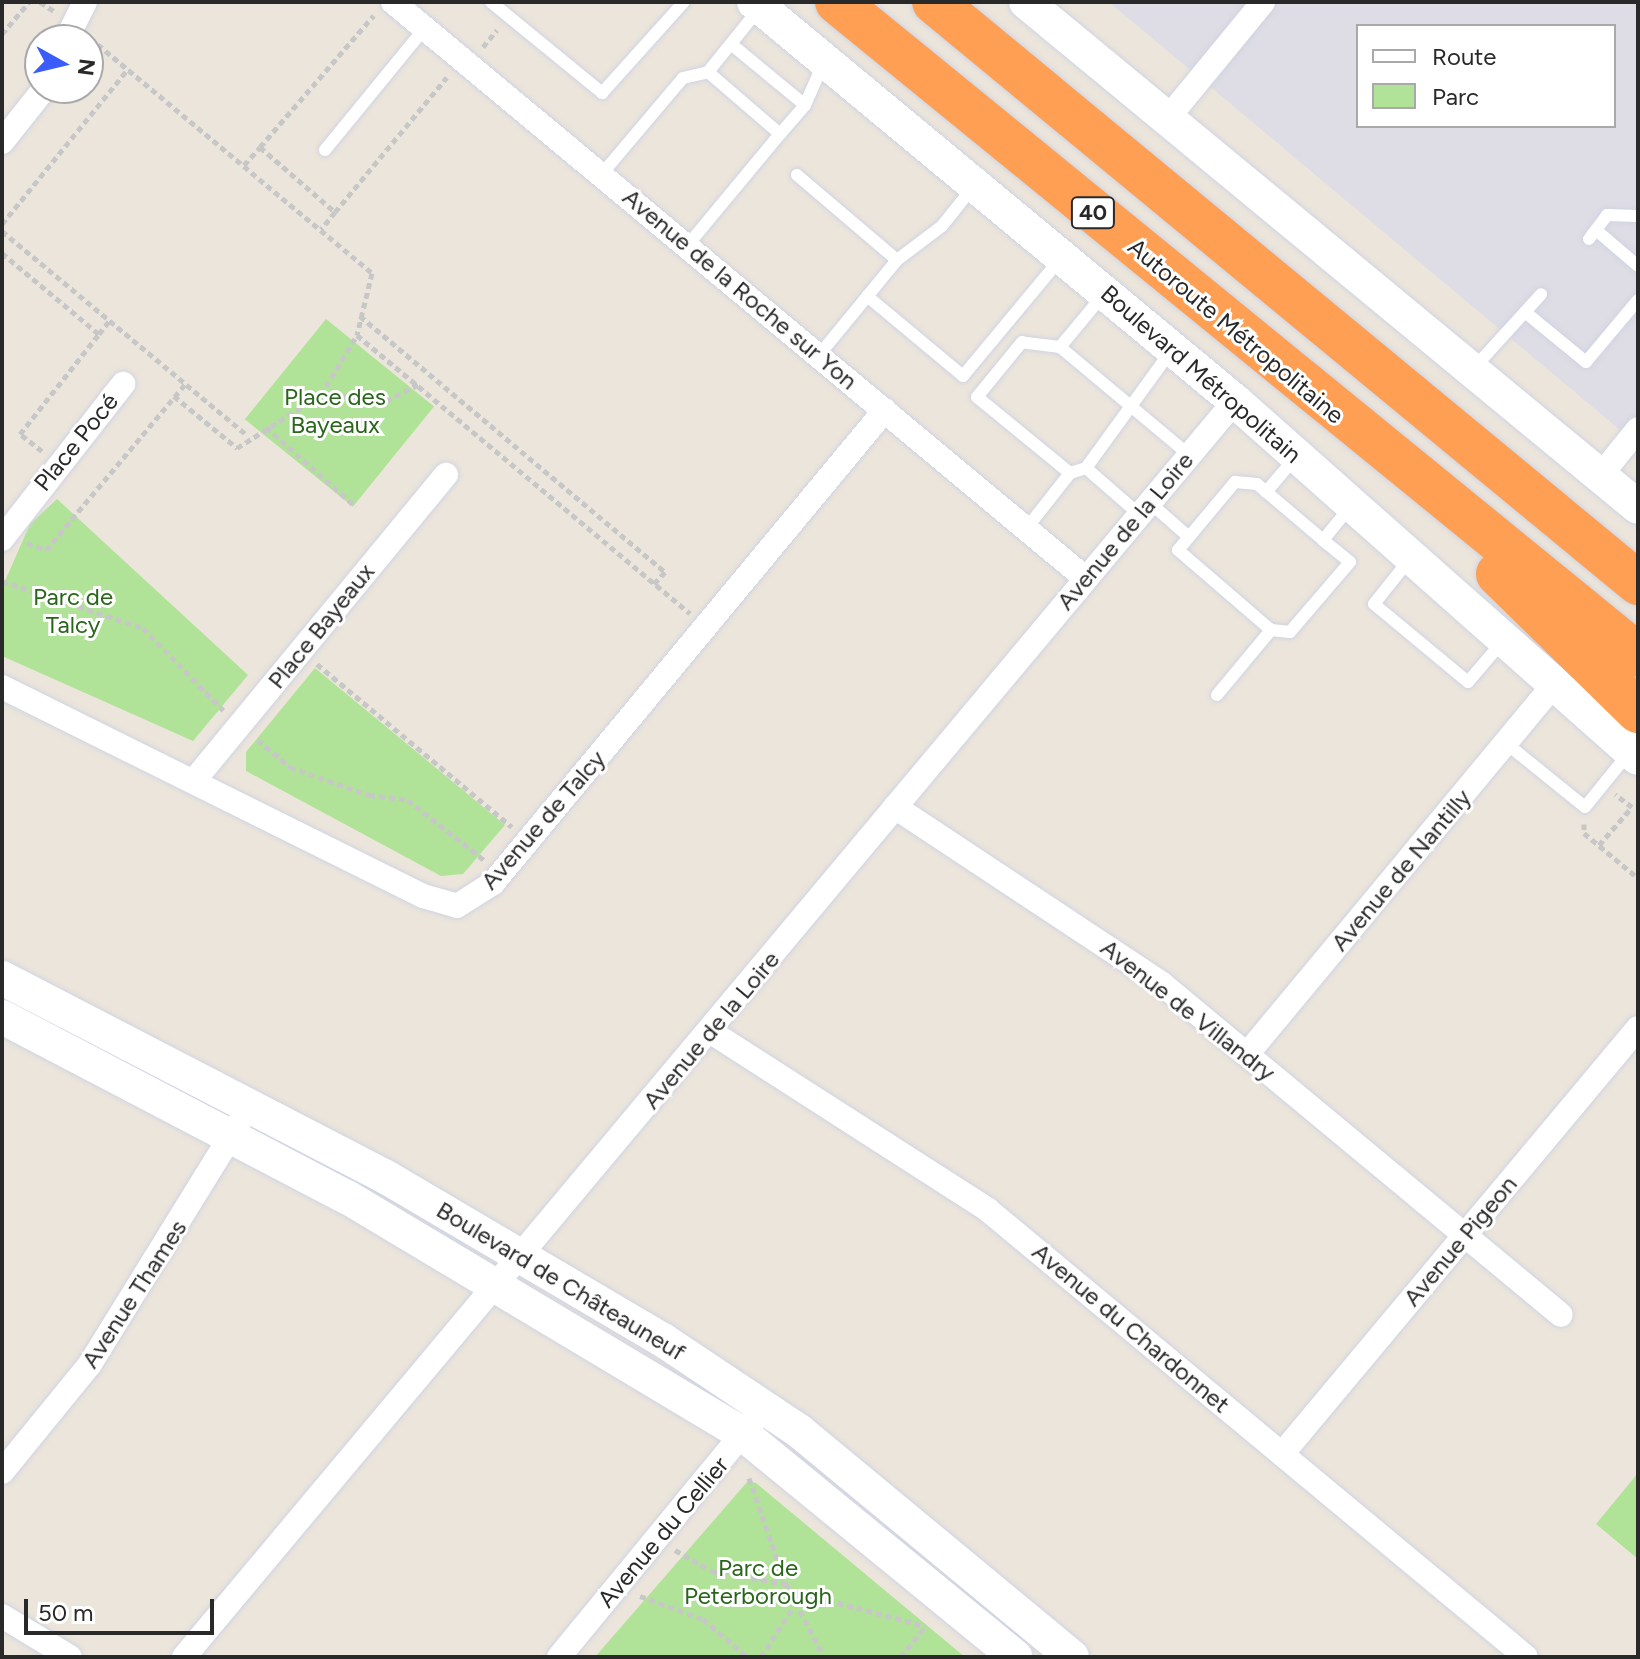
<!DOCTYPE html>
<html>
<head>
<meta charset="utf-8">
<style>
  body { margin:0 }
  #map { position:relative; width:1640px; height:1659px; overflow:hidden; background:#ece5db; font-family:Figtree,sans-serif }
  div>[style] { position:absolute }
  .industrial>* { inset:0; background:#dedce4 }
  .green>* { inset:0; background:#b0e397; transform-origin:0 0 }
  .path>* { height:5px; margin-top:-2.5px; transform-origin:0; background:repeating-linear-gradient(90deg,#c7c7c7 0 6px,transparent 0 10px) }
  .roads { filter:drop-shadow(0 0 2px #d0d4e2) drop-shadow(0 0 2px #d0d4e2) }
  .lane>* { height:12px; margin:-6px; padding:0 6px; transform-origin:6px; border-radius:6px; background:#fff }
  .street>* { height:24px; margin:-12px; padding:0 12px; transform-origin:12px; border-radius:12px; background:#fff }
  .secondary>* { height:34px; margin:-17px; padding:0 17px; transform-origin:17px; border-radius:17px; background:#fff }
  .highway>* { height:44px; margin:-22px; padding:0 22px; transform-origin:22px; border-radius:22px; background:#fe9f54 }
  span { translate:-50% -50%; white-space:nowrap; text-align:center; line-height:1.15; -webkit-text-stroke:6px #fff; paint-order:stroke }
  .shield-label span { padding:2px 6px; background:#fff; border:2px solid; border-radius:6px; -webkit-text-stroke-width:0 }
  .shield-label { font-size:22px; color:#292929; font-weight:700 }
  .street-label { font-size:24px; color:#292929 }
  .park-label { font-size:24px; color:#29661a }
  .frame { position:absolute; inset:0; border:4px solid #292929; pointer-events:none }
  .legend { position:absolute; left:1356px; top:24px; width:260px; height:104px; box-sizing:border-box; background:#fff; border:2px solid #a9a9a9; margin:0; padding:10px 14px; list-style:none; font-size:24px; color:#292929 }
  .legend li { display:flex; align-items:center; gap:16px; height:40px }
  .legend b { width:40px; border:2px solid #a9a9a9 }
  .north { position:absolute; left:24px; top:24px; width:80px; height:80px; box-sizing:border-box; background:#fff; border:2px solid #a9a9a9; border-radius:50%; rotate:98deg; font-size:22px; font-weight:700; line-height:32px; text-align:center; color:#292929 }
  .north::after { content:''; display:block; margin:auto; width:28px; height:36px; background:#3a5cfa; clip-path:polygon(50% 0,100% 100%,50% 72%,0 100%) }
  .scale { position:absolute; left:24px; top:1599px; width:190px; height:36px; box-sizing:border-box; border:4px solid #292929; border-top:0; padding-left:10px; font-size:24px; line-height:28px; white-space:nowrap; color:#292929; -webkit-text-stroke:6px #fff; paint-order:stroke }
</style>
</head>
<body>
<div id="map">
  <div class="industrial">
    <i style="clip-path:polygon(evenodd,1109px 2px,1638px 2px,1638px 445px,1109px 2px,1358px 26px,1614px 26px,1614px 126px,1358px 126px,1358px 26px)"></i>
  </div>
  <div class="green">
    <i style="left:326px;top:319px;width:139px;height:129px;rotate:39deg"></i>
    <i style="clip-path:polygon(57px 499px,248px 675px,193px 741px,2px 656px,2px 588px,30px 524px)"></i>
    <i style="clip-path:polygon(315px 668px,505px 825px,463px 874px,441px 876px,246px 771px,246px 752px)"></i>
    <i style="clip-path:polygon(1638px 1473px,1638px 1559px,1596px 1524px)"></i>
    <i style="clip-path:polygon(748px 1481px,756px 1483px,965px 1657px,595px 1657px)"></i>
  </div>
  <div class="path">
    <i style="left:40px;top:2px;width:20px;rotate:33deg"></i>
    <i style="left:2px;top:34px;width:42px;rotate:-49.8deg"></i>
    <i style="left:90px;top:38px;width:367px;rotate:39.8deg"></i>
    <i style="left:372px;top:273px;width:64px;rotate:103.6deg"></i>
    <i style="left:357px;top:335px;width:434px;rotate:39.9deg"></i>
    <i style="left:483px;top:47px;width:22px;rotate:-51deg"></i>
    <i style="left:260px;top:147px;width:174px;rotate:-49.2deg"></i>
    <i style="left:244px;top:165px;width:24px;rotate:-48deg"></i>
    <i style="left:260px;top:147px;width:99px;rotate:40.9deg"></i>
    <i style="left:335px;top:212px;width:22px;rotate:129deg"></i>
    <i style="left:335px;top:212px;width:175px;rotate:-50.3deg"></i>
    <i style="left:2px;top:224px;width:200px;rotate:-50.9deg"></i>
    <i style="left:2px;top:231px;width:319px;rotate:39.8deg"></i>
    <i style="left:2px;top:253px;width:126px;rotate:39.9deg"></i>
    <i style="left:99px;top:334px;width:18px;rotate:-52deg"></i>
    <i style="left:360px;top:316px;width:398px;rotate:40deg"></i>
    <i style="left:665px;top:572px;width:16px;rotate:133deg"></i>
    <i style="left:321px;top:395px;width:70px;rotate:-59deg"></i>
    <i style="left:174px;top:396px;width:82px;rotate:39.5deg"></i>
    <i style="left:237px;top:448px;width:101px;rotate:-32.4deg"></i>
    <i style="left:322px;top:394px;width:64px;rotate:6.2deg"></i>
    <i style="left:386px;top:401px;width:36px;rotate:-27deg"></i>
    <i style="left:266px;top:427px;width:120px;rotate:41.6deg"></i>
    <i style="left:42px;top:451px;width:28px;rotate:-142deg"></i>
    <i style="left:20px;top:434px;width:127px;rotate:-51.7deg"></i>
    <i style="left:27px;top:543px;width:20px;rotate:20deg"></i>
    <i style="left:46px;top:550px;width:218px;rotate:-50deg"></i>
    <i style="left:2px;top:581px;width:149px;rotate:18.4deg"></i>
    <i style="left:143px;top:628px;width:115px;rotate:45.7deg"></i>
    <i style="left:317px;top:664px;width:254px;rotate:39.9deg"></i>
    <i style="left:258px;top:740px;width:42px;rotate:40.2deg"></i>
    <i style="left:290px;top:767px;width:84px;rotate:19.5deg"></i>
    <i style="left:369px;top:795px;width:39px;rotate:7deg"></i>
    <i style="left:408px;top:800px;width:97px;rotate:38.3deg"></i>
    <i style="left:1584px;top:824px;width:9px;rotate:90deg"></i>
    <i style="left:1584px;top:833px;width:70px;rotate:39.8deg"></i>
    <i style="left:1599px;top:845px;width:50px;rotate:-49deg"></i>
    <i style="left:1632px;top:807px;width:21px;rotate:-143deg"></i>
    <i style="left:749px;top:1478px;width:112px;rotate:70.8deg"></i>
    <i style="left:786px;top:1584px;width:82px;rotate:62.5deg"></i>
    <i style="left:675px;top:1550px;width:43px;rotate:29.6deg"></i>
    <i style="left:712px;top:1571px;width:75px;rotate:10deg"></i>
    <i style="left:789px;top:1590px;width:141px;rotate:14.8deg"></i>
    <i style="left:640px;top:1596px;width:67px;rotate:20.1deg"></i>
    <i style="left:703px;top:1619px;width:58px;rotate:40.8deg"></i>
    <i style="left:761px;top:1657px;width:63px;rotate:-57.3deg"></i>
    <i style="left:901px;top:1657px;width:39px;rotate:-52deg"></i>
  </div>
  <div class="roads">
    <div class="lane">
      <i style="left:491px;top:2px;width:144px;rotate:39.3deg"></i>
      <i style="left:602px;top:93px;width:122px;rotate:-48deg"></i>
      <i style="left:731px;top:44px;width:96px;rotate:39.5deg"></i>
      <i style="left:708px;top:72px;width:95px;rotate:40.7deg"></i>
      <i style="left:780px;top:134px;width:38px;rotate:-49deg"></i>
      <i style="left:805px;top:105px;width:47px;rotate:-66.2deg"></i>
      <i style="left:325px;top:150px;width:156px;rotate:-50.7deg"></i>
      <i style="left:601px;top:175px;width:127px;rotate:-49.8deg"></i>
      <i style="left:683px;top:78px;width:26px;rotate:-13deg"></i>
      <i style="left:708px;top:72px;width:80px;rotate:-51.1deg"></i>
      <i style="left:797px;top:175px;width:131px;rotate:40.4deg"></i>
      <i style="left:1596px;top:230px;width:55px;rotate:40.6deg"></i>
      <i style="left:1589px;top:239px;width:30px;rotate:-53deg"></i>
      <i style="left:1607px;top:215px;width:31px;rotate:2deg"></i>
      <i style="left:687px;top:246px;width:146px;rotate:-50.3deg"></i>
      <i style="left:1104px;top:294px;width:69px;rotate:129.7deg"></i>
      <i style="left:1060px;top:347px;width:168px;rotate:39.9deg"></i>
      <i style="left:867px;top:296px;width:125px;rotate:39.8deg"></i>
      <i style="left:963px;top:376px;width:152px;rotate:-50.3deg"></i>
      <i style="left:1525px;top:312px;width:24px;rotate:-48deg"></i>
      <i style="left:1060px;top:347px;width:38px;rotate:-173deg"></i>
      <i style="left:1022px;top:342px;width:71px;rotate:129.3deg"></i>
      <i style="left:977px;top:397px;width:120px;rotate:39.3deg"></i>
      <i style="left:819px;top:355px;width:123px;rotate:-50.6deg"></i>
      <i style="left:897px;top:260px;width:56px;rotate:-37.1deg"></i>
      <i style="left:942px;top:226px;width:50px;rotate:-51.5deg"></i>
      <i style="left:1474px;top:368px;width:76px;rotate:-47.7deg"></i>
      <i style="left:1525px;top:312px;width:79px;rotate:39.3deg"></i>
      <i style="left:1586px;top:362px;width:81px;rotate:-50deg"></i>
      <i style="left:1086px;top:468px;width:70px;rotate:41deg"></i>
      <i style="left:1266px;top:492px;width:45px;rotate:-49.5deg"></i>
      <i style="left:1149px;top:502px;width:53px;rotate:41.2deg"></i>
      <i style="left:1189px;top:537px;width:72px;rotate:-50.1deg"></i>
      <i style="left:1235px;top:482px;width:22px;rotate:5deg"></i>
      <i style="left:1257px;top:484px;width:87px;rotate:40.3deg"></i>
      <i style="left:1323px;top:540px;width:44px;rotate:-50.5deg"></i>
      <i style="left:1026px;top:529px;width:71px;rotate:-51.8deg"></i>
      <i style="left:1070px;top:473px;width:17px;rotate:-17deg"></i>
      <i style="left:1086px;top:468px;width:145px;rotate:-54deg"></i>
      <i style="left:1189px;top:537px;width:17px;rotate:130deg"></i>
      <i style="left:1178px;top:550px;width:123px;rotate:40.7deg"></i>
      <i style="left:1409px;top:560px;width:56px;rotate:128.5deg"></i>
      <i style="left:1374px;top:604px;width:122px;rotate:39.7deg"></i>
      <i style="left:1468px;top:682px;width:54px;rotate:-49.5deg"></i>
      <i style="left:1217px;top:695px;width:85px;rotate:-50.3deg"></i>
      <i style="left:1271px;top:630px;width:19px;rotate:6deg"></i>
      <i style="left:1290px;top:632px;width:92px;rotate:-49.4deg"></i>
      <i style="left:1350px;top:562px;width:35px;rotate:-141deg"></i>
      <i style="left:1507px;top:744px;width:100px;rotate:38.9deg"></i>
      <i style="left:1585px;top:807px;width:68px;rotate:-50.9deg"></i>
    </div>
    <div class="street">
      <i style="left:393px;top:2px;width:900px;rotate:39.77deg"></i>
      <i style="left:66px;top:40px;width:42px;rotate:-63.4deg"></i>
      <i style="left:1167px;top:119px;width:151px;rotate:-50.6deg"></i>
      <i style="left:2px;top:142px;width:69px;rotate:-51.5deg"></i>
      <i style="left:1600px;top:476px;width:60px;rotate:-51deg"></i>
      <i style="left:2px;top:539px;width:197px;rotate:-52deg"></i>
      <i style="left:2px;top:687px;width:470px;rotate:26.4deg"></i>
      <i style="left:423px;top:896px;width:35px;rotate:16deg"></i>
      <i style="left:457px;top:906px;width:43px;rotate:-32.6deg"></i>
      <i style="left:493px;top:883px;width:614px;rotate:-50.35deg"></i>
      <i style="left:196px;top:778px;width:393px;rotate:-50.5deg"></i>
      <i style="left:895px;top:807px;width:320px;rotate:33.5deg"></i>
      <i style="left:1162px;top:984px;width:518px;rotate:39.68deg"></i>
      <i style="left:711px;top:1032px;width:329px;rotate:32.7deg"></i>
      <i style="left:988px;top:1210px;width:699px;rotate:39.72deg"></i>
      <i style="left:1248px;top:1053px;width:478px;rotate:-50.3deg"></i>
      <i style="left:1282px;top:1454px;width:555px;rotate:-50.12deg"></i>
      <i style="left:2px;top:1472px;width:139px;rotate:-50.8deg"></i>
      <i style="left:90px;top:1364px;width:282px;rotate:-58.3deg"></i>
      <i style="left:2px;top:1616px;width:79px;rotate:31.1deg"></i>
      <i style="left:184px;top:1657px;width:1638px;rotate:-50.08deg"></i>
      <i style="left:559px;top:1657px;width:306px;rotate:-50.6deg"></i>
    </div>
    <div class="secondary">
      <i style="left:754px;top:2px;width:625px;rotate:39.68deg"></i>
      <i style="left:1235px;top:401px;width:538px;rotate:41.54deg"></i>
      <i style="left:1026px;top:2px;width:793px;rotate:39.53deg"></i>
      <i style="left:2px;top:978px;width:433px;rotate:27.4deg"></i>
      <i style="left:386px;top:1177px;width:321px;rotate:30.5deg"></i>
      <i style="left:663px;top:1340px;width:164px;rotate:33.8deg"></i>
      <i style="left:799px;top:1431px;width:354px;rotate:39.6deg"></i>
      <i style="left:2px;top:1017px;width:389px;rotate:27.6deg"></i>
      <i style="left:347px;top:1197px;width:462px;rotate:30.9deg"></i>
      <i style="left:743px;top:1434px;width:352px;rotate:39.3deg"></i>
    </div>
    <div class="highway">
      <i style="left:837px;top:2px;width:1033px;rotate:39.19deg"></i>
      <i style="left:934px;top:2px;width:913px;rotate:39.53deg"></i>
      <i style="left:1498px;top:574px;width:196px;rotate:44.4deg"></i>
    </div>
  </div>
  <div class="shield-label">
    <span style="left:1093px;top:213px">40</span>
  </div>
  <div class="street-label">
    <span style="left:740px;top:289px;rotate:40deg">Avenue de la Roche sur Yon</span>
    <span style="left:1236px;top:331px;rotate:40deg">Autoroute Métropolitaine</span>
    <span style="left:1201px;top:374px;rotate:41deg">Boulevard Métropolitain</span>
    <span style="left:76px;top:442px;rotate:-51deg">Place Pocé</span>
    <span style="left:1125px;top:531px;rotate:-50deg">Avenue de la Loire</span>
    <span style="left:321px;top:626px;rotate:-51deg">Place Bayeaux</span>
    <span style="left:543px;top:820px;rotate:-49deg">Avenue de Talcy</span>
    <span style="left:1401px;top:870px;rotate:-50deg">Avenue de Nantilly</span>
    <span style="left:1188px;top:1010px;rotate:38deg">Avenue de Villandry</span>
    <span style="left:711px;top:1030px;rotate:-50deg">Avenue de la Loire</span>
    <span style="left:1460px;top:1241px;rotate:-50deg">Avenue Pigeon</span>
    <span style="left:561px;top:1281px;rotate:31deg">Boulevard de Châteauneuf</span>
    <span style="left:134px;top:1294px;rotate:-57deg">Avenue Thames</span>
    <span style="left:1131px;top:1328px;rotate:40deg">Avenue du Chardonnet</span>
    <span style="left:663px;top:1532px;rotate:-50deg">Avenue du Cellier</span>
  </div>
  <div class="park-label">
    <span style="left:335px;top:411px">Place des<br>Bayeaux</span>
    <span style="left:73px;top:611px">Parc de<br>Talcy</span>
    <span style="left:758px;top:1582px">Parc de<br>Peterborough</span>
  </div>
  <div class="frame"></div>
  <ul class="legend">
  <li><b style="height:10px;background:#fff"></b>Route</li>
  <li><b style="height:22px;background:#b0e397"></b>Parc</li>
  </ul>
  <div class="north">N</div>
  <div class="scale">50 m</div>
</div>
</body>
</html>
